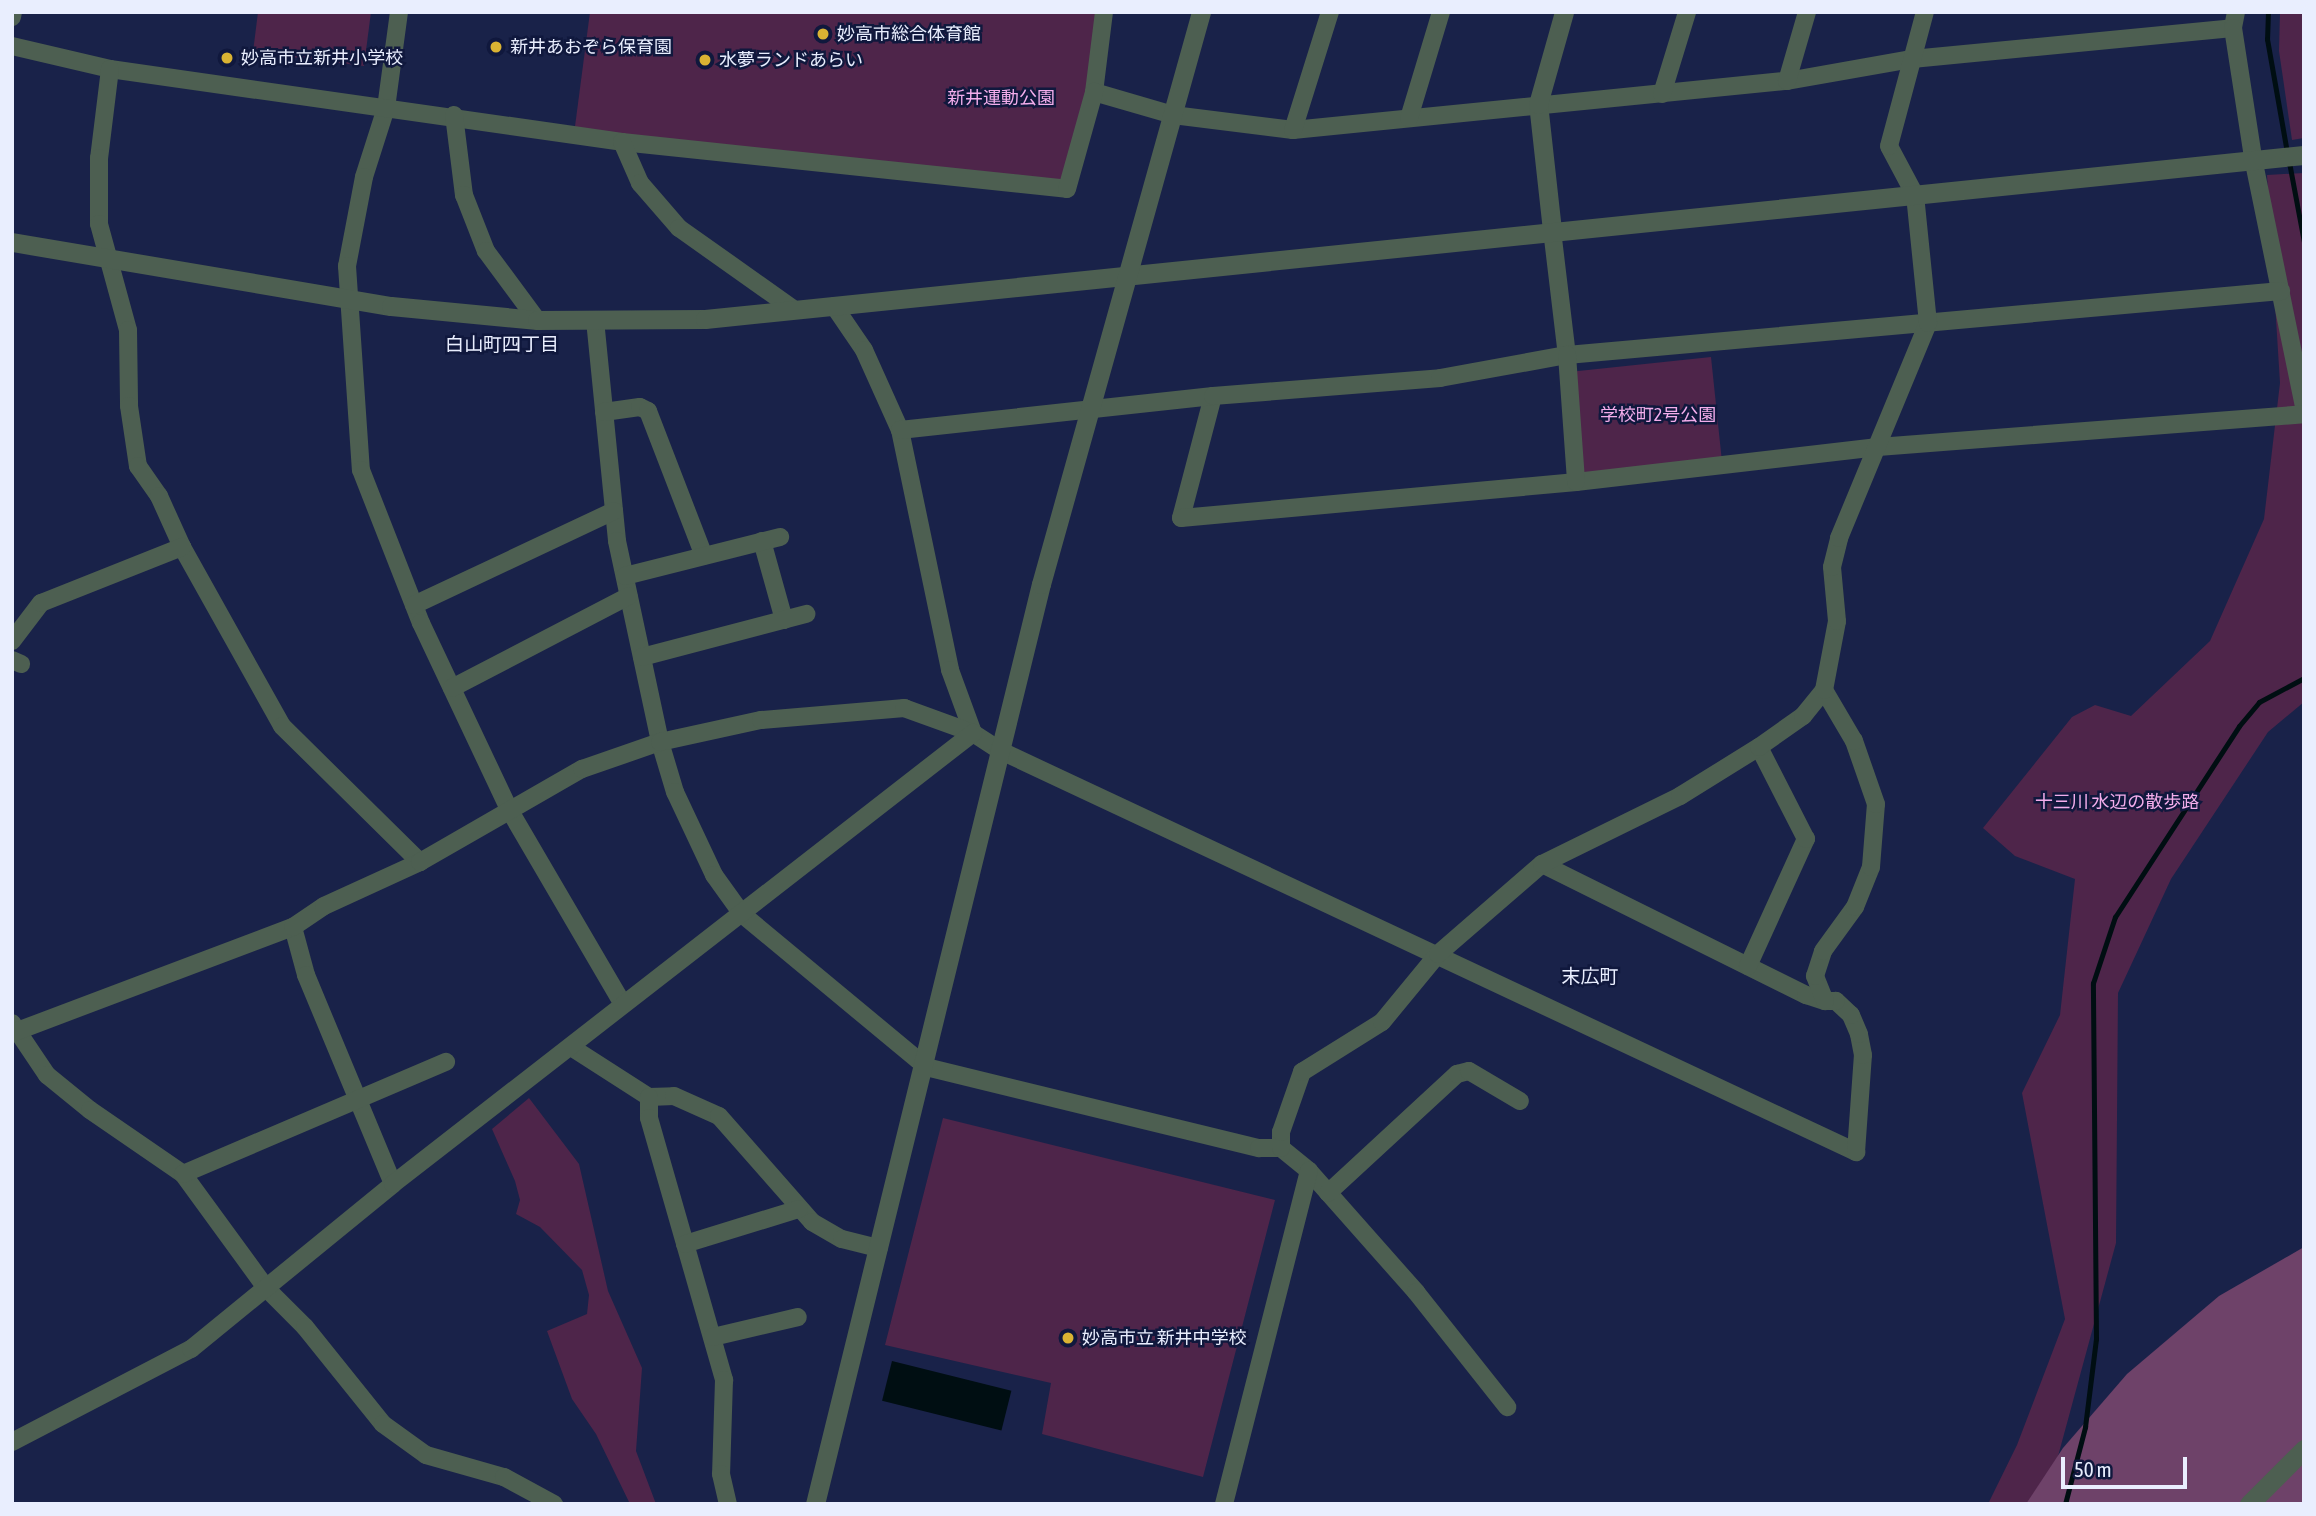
<!DOCTYPE html>
<html>
<head>
<meta charset="utf-8">
<style>
  body { margin:0 }
  #map { position:relative; width:2316px; height:1516px; overflow:hidden; background:#192249; font-family:"Asap Condensed","Noto Sans JP",sans-serif }
  div>[style] { position:absolute }
  .green>* { inset:0; background:#4e254a; transform-origin:0 0 }
  .forest>* { inset:0; background:#6e4269 }
  .water>* { inset:0; background:#000e12; transform-origin:0 0 }
  .stream>* { height:5px; margin:-2.5px; padding:0 2.5px; transform-origin:2.5px; border-radius:2.5px; background:#000e12 }
  .minor>* { height:18px; margin:-9px; padding:0 9px; transform-origin:9px; border-radius:9px; background:#4d5f51 }
  .tertiary>* { height:19px; margin:-9.5px; padding:0 9.5px; transform-origin:9.5px; border-radius:9.5px; background:#4d5f51 }
  .dots>* { width:19px; height:19px; translate:-50% -50%; box-sizing:border-box; border:4px solid #10183d; border-radius:50% }
  span { translate:-50% -50%; white-space:nowrap; text-align:center; line-height:1.15; -webkit-text-stroke:5px #10183d; paint-order:stroke }
  .poi-label { font-size:18px; color:#e9eefe }
  .left { translate:0 -50%; text-align:left }
  .park-label { font-size:18px; color:#f3adeb }
  .neighbourhood-label { font-size:19px; color:#e9eefe }
  .frame { position:absolute; inset:0; border:14px solid #e9eefe; pointer-events:none }
  .scale { position:absolute; left:2061px; top:1457px; width:126px; height:32px; box-sizing:border-box; border:4px solid #e9eefe; border-top:0; padding-left:9px; font-size:21px; line-height:24px; white-space:nowrap; color:#e9eefe; -webkit-text-stroke:5px #10183d; paint-order:stroke }
</style>
</head>
<body>
<div id="map">
  <div class="green">
    <i style="clip-path:polygon(258px 12px,371px 12px,364px 66px,253px 52px)"></i>
    <i style="clip-path:polygon(590px 12px,1104px 12px,1067px 189px,574px 134px)"></i>
    <i style="clip-path:polygon(2280px 12px,2304px 12px,2304px 138px,2292px 140px,2279px 51px)"></i>
    <i style="clip-path:polygon(2304px 173px,2304px 702px,2268px 732px,2171px 879px,2118px 993px,2116px 1243px,2045px 1504px,1988px 1504px,2017px 1445px,2065px 1319px,2022px 1093px,2060px 1015px,2075px 879px,2015px 856px,1983px 828px,2072px 717px,2095px 705px,2131px 716px,2210px 641px,2264px 519px,2280px 383px,2267px 175px)"></i>
    <i style="left:1711px;top:357px;width:106px;height:143px;rotate:84deg"></i>
    <i style="clip-path:polygon(529px 1098px,579px 1164px,608px 1291px,642px 1368px,636px 1451px,656px 1504px,630px 1504px,596px 1434px,572px 1399px,547px 1331px,587px 1314px,589px 1295px,582px 1270px,540px 1227px,516px 1214px,520px 1200px,515px 1181px,492px 1129px)"></i>
    <i style="clip-path:polygon(943px 1118px,1275px 1200px,1203px 1477px,1042px 1434px,1051px 1383px,885px 1345px)"></i>
  </div>
  <div class="forest">
    <i style="clip-path:polygon(2304px 1247px,2304px 1504px,2026px 1504px,2063px 1448px,2127px 1374px,2219px 1296px)"></i>
  </div>
  <div class="water">
    <i style="left:892px;top:1361px;width:123px;height:41px;rotate:14deg"></i>
  </div>
  <div class="stream">
    <i style="left:2268px;top:12px;width:27px;rotate:92deg"></i>
    <i style="left:2267px;top:39px;width:116px;rotate:80deg"></i>
    <i style="left:2289px;top:162px;width:81px;rotate:79.4deg"></i>
    <i style="left:2065px;top:1504px;width:80px;rotate:-75.4deg"></i>
    <i style="left:2085px;top:1427px;width:89px;rotate:-82.9deg"></i>
    <i style="left:2096px;top:1339px;width:356px;rotate:-90.5deg"></i>
    <i style="left:2093px;top:983px;width:70px;rotate:-71.6deg"></i>
    <i style="left:2115px;top:917px;width:228px;rotate:-57deg"></i>
    <i style="left:2239px;top:726px;width:31px;rotate:-50deg"></i>
    <i style="left:2259px;top:702px;width:51px;rotate:-28.1deg"></i>
  </div>
  <div class="minor">
    <i style="left:399px;top:12px;width:97px;rotate:97.7deg"></i>
    <i style="left:386px;top:108px;width:72px;rotate:107.7deg"></i>
    <i style="left:364px;top:177px;width:91px;rotate:100.8deg"></i>
    <i style="left:347px;top:266px;width:204px;rotate:86.1deg"></i>
    <i style="left:361px;top:470px;width:164px;rotate:68.6deg"></i>
    <i style="left:421px;top:623px;width:208px;rotate:64.7deg"></i>
    <i style="left:510px;top:811px;width:224px;rotate:59.7deg"></i>
    <i style="left:1104px;top:12px;width:81px;rotate:97.1deg"></i>
    <i style="left:1094px;top:92px;width:82px;rotate:16.2deg"></i>
    <i style="left:1173px;top:115px;width:121px;rotate:7.1deg"></i>
    <i style="left:1293px;top:130px;width:496px;rotate:-5.7deg"></i>
    <i style="left:1787px;top:81px;width:127px;rotate:-10deg"></i>
    <i style="left:1912px;top:59px;width:322px;rotate:-5.5deg"></i>
    <i style="left:2236px;top:12px;width:16px;rotate:101deg"></i>
    <i style="left:2233px;top:28px;width:137px;rotate:81.2deg"></i>
    <i style="left:2254px;top:163px;width:248px;rotate:78.4deg"></i>
    <i style="left:12px;top:17px;width:5px;rotate:-79deg"></i>
    <i style="left:12px;top:46px;width:101px;rotate:13.2deg"></i>
    <i style="left:110px;top:69px;width:517px;rotate:8.11deg"></i>
    <i style="left:622px;top:142px;width:447px;rotate:6deg"></i>
    <i style="left:1067px;top:189px;width:101px;rotate:-74.4deg"></i>
    <i style="left:110px;top:69px;width:90px;rotate:97deg"></i>
    <i style="left:99px;top:158px;width:66px;rotate:90deg"></i>
    <i style="left:99px;top:224px;width:110px;rotate:74.7deg"></i>
    <i style="left:128px;top:330px;width:76px;rotate:89.2deg"></i>
    <i style="left:129px;top:406px;width:61px;rotate:81.5deg"></i>
    <i style="left:138px;top:466px;width:37px;rotate:55deg"></i>
    <i style="left:159px;top:496px;width:56px;rotate:65.7deg"></i>
    <i style="left:182px;top:547px;width:205px;rotate:60.8deg"></i>
    <i style="left:282px;top:726px;width:194px;rotate:44.6deg"></i>
    <i style="left:1787px;top:81px;width:72px;rotate:-73.8deg"></i>
    <i style="left:1662px;top:94px;width:86px;rotate:-73deg"></i>
    <i style="left:454px;top:115px;width:81px;rotate:82.9deg"></i>
    <i style="left:464px;top:195px;width:60px;rotate:68.6deg"></i>
    <i style="left:486px;top:251px;width:86px;rotate:53.5deg"></i>
    <i style="left:1409px;top:118px;width:111px;rotate:-73.2deg"></i>
    <i style="left:1293px;top:130px;width:124px;rotate:-72.6deg"></i>
    <i style="left:622px;top:142px;width:45px;rotate:66.3deg"></i>
    <i style="left:640px;top:183px;width:60px;rotate:49.1deg"></i>
    <i style="left:679px;top:228px;width:138px;rotate:35.3deg"></i>
    <i style="left:1552px;top:230px;width:126px;rotate:83.2deg"></i>
    <i style="left:1567px;top:355px;width:717px;rotate:-5.12deg"></i>
    <i style="left:834px;top:306px;width:53px;rotate:55.7deg"></i>
    <i style="left:864px;top:350px;width:88px;rotate:65.8deg"></i>
    <i style="left:900px;top:430px;width:245px;rotate:78.2deg"></i>
    <i style="left:950px;top:670px;width:67px;rotate:69.9deg"></i>
    <i style="left:595px;top:320px;width:222px;rotate:84.3deg"></i>
    <i style="left:617px;top:541px;width:206px;rotate:77.9deg"></i>
    <i style="left:660px;top:742px;width:52px;rotate:73.3deg"></i>
    <i style="left:675px;top:792px;width:92px;rotate:64.8deg"></i>
    <i style="left:714px;top:875px;width:48px;rotate:54.3deg"></i>
    <i style="left:742px;top:914px;width:239px;rotate:39.7deg"></i>
    <i style="left:926px;top:1067px;width:343px;rotate:13.7deg"></i>
    <i style="left:1259px;top:1148px;width:22px"></i>
    <i style="left:1281px;top:1148px;width:36px;rotate:39deg"></i>
    <i style="left:1309px;top:1171px;width:162px;rotate:48.5deg"></i>
    <i style="left:1416px;top:1292px;width:147px;rotate:51.6deg"></i>
    <i style="left:1213px;top:396px;width:126px;rotate:104.7deg"></i>
    <i style="left:1181px;top:518px;width:397px;rotate:-5.2deg"></i>
    <i style="left:1576px;top:482px;width:304px;rotate:-6.6deg"></i>
    <i style="left:1878px;top:447px;width:427px;rotate:-4.4deg"></i>
    <i style="left:604px;top:412px;width:36px;rotate:-8deg"></i>
    <i style="left:640px;top:407px;width:9px;rotate:27deg"></i>
    <i style="left:648px;top:411px;width:155px;rotate:68.9deg"></i>
    <i style="left:900px;top:430px;width:315px;rotate:-6.2deg"></i>
    <i style="left:1213px;top:396px;width:228px;rotate:-4.5deg"></i>
    <i style="left:1440px;top:378px;width:129px;rotate:-10.3deg"></i>
    <i style="left:1567px;top:355px;width:127px;rotate:85.9deg"></i>
    <i style="left:762px;top:541px;width:82px;rotate:74.4deg"></i>
    <i style="left:625px;top:576px;width:160px;rotate:-14.1deg"></i>
    <i style="left:414px;top:605px;width:221px;rotate:-25.2deg"></i>
    <i style="left:12px;top:641px;width:48px;rotate:-52.7deg"></i>
    <i style="left:41px;top:603px;width:152px;rotate:-21.7deg"></i>
    <i style="left:642px;top:657px;width:170px;rotate:-14.7deg"></i>
    <i style="left:12px;top:660px;width:10px;rotate:24deg"></i>
    <i style="left:452px;top:688px;width:199px;rotate:-27.5deg"></i>
    <i style="left:1542px;top:864px;width:295px;rotate:26.4deg"></i>
    <i style="left:1806px;top:995px;width:20px;rotate:18deg"></i>
    <i style="left:293px;top:927px;width:50px;rotate:74.8deg"></i>
    <i style="left:306px;top:975px;width:226px;rotate:67.4deg"></i>
    <i style="left:1748px;top:966px;width:140px;rotate:-65.5deg"></i>
    <i style="left:1806px;top:839px;width:103px;rotate:-117.1deg"></i>
    <i style="left:12px;top:1023px;width:63px;rotate:56.1deg"></i>
    <i style="left:47px;top:1075px;width:55px;rotate:39.1deg"></i>
    <i style="left:90px;top:1110px;width:113px;rotate:34.5deg"></i>
    <i style="left:183px;top:1174px;width:141px;rotate:53.9deg"></i>
    <i style="left:266px;top:1288px;width:55px;rotate:45deg"></i>
    <i style="left:305px;top:1327px;width:124px;rotate:51.2deg"></i>
    <i style="left:383px;top:1424px;width:53px;rotate:35.8deg"></i>
    <i style="left:426px;top:1455px;width:81px;rotate:15.8deg"></i>
    <i style="left:504px;top:1477px;width:57px;rotate:28.4deg"></i>
    <i style="left:12px;top:1033px;width:300px;rotate:-20.7deg"></i>
    <i style="left:293px;top:927px;width:37px;rotate:-34deg"></i>
    <i style="left:324px;top:906px;width:106px;rotate:-24.6deg"></i>
    <i style="left:420px;top:862px;width:187px;rotate:-29.9deg"></i>
    <i style="left:582px;top:769px;width:83px;rotate:-19.1deg"></i>
    <i style="left:660px;top:742px;width:103px;rotate:-12.3deg"></i>
    <i style="left:761px;top:720px;width:144px;rotate:-4.8deg"></i>
    <i style="left:904px;top:708px;width:73px;rotate:19.9deg"></i>
    <i style="left:973px;top:733px;width:31px;rotate:33deg"></i>
    <i style="left:999px;top:750px;width:947px;rotate:25.13deg"></i>
    <i style="left:1856px;top:1152px;width:97px;rotate:-85.9deg"></i>
    <i style="left:1863px;top:1055px;width:21px;rotate:-101deg"></i>
    <i style="left:1859px;top:1034px;width:21px;rotate:-113deg"></i>
    <i style="left:1851px;top:1015px;width:21px;rotate:-137deg"></i>
    <i style="left:1836px;top:1001px;width:11px;rotate:180deg"></i>
    <i style="left:1825px;top:1001px;width:27px;rotate:-112deg"></i>
    <i style="left:1815px;top:976px;width:26px;rotate:-72deg"></i>
    <i style="left:1823px;top:951px;width:54px;rotate:-54deg"></i>
    <i style="left:1855px;top:907px;width:43px;rotate:-68.2deg"></i>
    <i style="left:1871px;top:867px;width:63px;rotate:-85.5deg"></i>
    <i style="left:1876px;top:804px;width:67px;rotate:-109.2deg"></i>
    <i style="left:1854px;top:741px;width:59px;rotate:-120.5deg"></i>
    <i style="left:571px;top:1047px;width:93px;rotate:32.7deg"></i>
    <i style="left:649px;top:1097px;width:25px;rotate:-2deg"></i>
    <i style="left:674px;top:1096px;width:49px;rotate:24deg"></i>
    <i style="left:719px;top:1116px;width:141px;rotate:48.7deg"></i>
    <i style="left:812px;top:1222px;width:34px;rotate:30deg"></i>
    <i style="left:842px;top:1239px;width:38px;rotate:14deg"></i>
    <i style="left:649px;top:1097px;width:21px;rotate:90deg"></i>
    <i style="left:649px;top:1118px;width:273px;rotate:74deg"></i>
    <i style="left:724px;top:1380px;width:94px;rotate:91.8deg"></i>
    <i style="left:721px;top:1474px;width:31px;rotate:77deg"></i>
    <i style="left:1281px;top:1148px;width:16px;rotate:-90deg"></i>
    <i style="left:1281px;top:1132px;width:64px;rotate:-70.7deg"></i>
    <i style="left:1302px;top:1072px;width:94px;rotate:-32deg"></i>
    <i style="left:1382px;top:1022px;width:88px;rotate:-50.5deg"></i>
    <i style="left:1438px;top:954px;width:138px;rotate:-40.9deg"></i>
    <i style="left:1542px;top:864px;width:154px;rotate:-26.2deg"></i>
    <i style="left:1680px;top:796px;width:93px;rotate:-31.8deg"></i>
    <i style="left:1759px;top:747px;width:54px;rotate:-35.2deg"></i>
    <i style="left:1803px;top:716px;width:33px;rotate:-51deg"></i>
    <i style="left:1824px;top:690px;width:70px;rotate:-79.3deg"></i>
    <i style="left:1837px;top:621px;width:54px;rotate:-95.3deg"></i>
    <i style="left:1832px;top:567px;width:30px;rotate:-76deg"></i>
    <i style="left:1839px;top:538px;width:233px;rotate:-67.5deg"></i>
    <i style="left:1928px;top:323px;width:129px;rotate:-95.8deg"></i>
    <i style="left:1915px;top:195px;width:55px;rotate:-118deg"></i>
    <i style="left:1889px;top:146px;width:139px;rotate:-75deg"></i>
    <i style="left:183px;top:1174px;width:286px;rotate:-23.1deg"></i>
    <i style="left:1328px;top:1193px;width:176px;rotate:-42.7deg"></i>
    <i style="left:1457px;top:1074px;width:12px;rotate:-14deg"></i>
    <i style="left:1469px;top:1071px;width:59px;rotate:30.5deg"></i>
    <i style="left:685px;top:1244px;width:119px;rotate:-17.1deg"></i>
    <i style="left:713px;top:1337px;width:87px;rotate:-13.2deg"></i>
    <i style="left:12px;top:1442px;width:202px;rotate:-27.5deg"></i>
    <i style="left:191px;top:1349px;width:261px;rotate:-39.2deg"></i>
    <i style="left:393px;top:1184px;width:735px;rotate:-37.87deg"></i>
    <i style="left:1224px;top:1504px;width:344px;rotate:-75.7deg"></i>
  </div>
  <div class="tertiary">
    <i style="left:1552px;top:230px;width:127px;rotate:-96.3deg"></i>
    <i style="left:1538px;top:104px;width:96px;rotate:-74.2deg"></i>
    <i style="left:12px;top:242px;width:384px;rotate:9.6deg"></i>
    <i style="left:391px;top:306px;width:147px;rotate:5.5deg"></i>
    <i style="left:537px;top:320px;width:168px;rotate:-0.3deg"></i>
    <i style="left:705px;top:319px;width:1607px;rotate:-5.86deg"></i>
    <i style="left:815px;top:1504px;width:947px;rotate:-76.2deg"></i>
    <i style="left:1041px;top:584px;width:594px;rotate:-74.37deg"></i>
    <i style="left:2249px;top:1504px;width:78px;rotate:-45deg"></i>
  </div>
  <div class="dots">
    <i style="left:823px;top:34px;background:#dab333"></i>
    <i style="left:496px;top:47px;background:#dab333"></i>
    <i style="left:227px;top:58px;background:#dab333"></i>
    <i style="left:705px;top:60px;background:#dab333"></i>
    <i style="left:1068px;top:1338px;background:#dab333"></i>
  </div>
  <div class="poi-label">
    <span class="left" style="left:837px;top:34px">妙高市総合体育館</span>
    <span class="left" style="left:510px;top:47px">新井あおぞら保育園</span>
    <span class="left" style="left:241px;top:58px">妙高市立新井小学校</span>
    <span class="left" style="left:719px;top:60px">水夢ランドあらい</span>
    <span class="left" style="left:1082px;top:1338px">妙高市立 新井中学校</span>
  </div>
  <div class="park-label">
    <span style="left:1001px;top:98px">新井運動公園</span>
    <span style="left:1658px;top:415px">学校町2号公園</span>
    <span style="left:2117px;top:802px">十三川 水辺の散歩路</span>
  </div>
  <div class="neighbourhood-label">
    <span style="left:502px;top:345px">白山町四丁目</span>
    <span style="left:1590px;top:977px">末広町</span>
  </div>
  <div class="frame"></div>
  <div class="scale">50 m</div>
</div>
</body>
</html>
